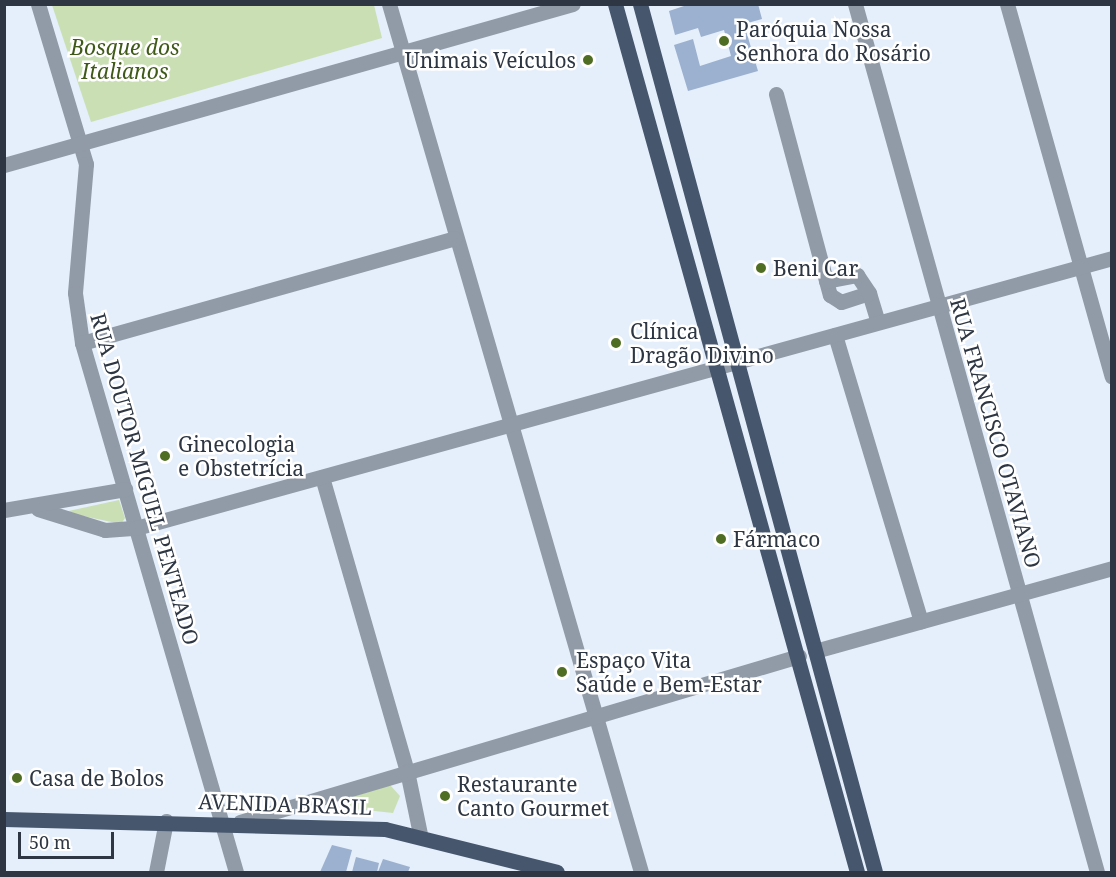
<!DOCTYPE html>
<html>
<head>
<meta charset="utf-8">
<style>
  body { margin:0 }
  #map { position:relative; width:1116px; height:877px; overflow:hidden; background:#e5eefb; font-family:"Noto Serif",serif }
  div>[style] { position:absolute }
  .green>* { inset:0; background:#cadfb4 }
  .building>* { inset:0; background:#9bb1cf }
  .minor>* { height:15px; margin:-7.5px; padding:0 7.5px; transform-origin:7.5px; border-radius:7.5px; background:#919aa7 }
  .major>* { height:15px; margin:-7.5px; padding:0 7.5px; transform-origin:7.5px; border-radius:7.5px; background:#46566c }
  .dots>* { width:16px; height:16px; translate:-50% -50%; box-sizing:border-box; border:3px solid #fff; border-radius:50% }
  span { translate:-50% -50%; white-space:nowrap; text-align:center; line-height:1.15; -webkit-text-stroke:5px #fff; paint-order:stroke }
  .poi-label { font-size:21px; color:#2d3642 }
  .left { translate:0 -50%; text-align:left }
  .right { translate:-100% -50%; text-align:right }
  .park-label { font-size:21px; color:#3f5918; font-style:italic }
  .street-label { font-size:21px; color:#2d3642 }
  .frame { position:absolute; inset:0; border:6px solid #2d3642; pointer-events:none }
  .scale { position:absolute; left:18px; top:832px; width:96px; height:27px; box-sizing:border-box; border:3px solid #2d3642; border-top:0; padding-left:8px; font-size:18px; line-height:21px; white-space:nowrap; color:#2d3642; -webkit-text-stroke:4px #fff; paint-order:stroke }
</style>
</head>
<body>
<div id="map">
  <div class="green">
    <i style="clip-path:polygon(52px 5px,374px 5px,382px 38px,91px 122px)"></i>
    <i style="clip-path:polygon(119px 500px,125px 518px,121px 524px,64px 512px)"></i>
    <i style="clip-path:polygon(390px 785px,400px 796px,393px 813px,348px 808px,346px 799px)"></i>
  </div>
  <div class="building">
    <i style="clip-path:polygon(690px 4px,758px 4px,762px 19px,744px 24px,758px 71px,688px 91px,674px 45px,693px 39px,700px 66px,731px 56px,724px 30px,701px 37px,698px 28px,675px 35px,669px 11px)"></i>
    <i style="clip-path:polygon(332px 845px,352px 850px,346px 872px,320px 872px)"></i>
    <i style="clip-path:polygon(356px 857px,379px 863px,377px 872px,352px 872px)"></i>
    <i style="clip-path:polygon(383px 859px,410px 867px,408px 872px,378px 872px)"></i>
  </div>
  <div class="minor">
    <i style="left:38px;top:4px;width:167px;rotate:73.3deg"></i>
    <i style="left:86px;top:164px;width:129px;rotate:94.9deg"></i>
    <i style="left:75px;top:293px;width:50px;rotate:82deg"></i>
    <i style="left:82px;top:343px;width:551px;rotate:73.77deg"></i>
    <i style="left:389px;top:4px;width:904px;rotate:73.81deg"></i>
    <i style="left:855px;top:4px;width:901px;rotate:74.42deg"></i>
    <i style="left:1007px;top:4px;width:387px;rotate:74.3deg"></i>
    <i style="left:776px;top:94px;width:208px;rotate:75deg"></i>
    <i style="left:830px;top:295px;width:13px;rotate:32deg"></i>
    <i style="left:841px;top:302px;width:29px;rotate:-18deg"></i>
    <i style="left:869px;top:293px;width:30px;rotate:73deg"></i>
    <i style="left:4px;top:165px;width:591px;rotate:-15.8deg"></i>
    <i style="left:826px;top:281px;width:32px;rotate:-11deg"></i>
    <i style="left:857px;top:275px;width:22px;rotate:56deg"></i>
    <i style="left:835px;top:335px;width:299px;rotate:73.3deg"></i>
    <i style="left:82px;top:343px;width:387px;rotate:-15.7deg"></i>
    <i style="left:322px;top:477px;width:306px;rotate:73.9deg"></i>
    <i style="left:407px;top:771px;width:64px;rotate:78.3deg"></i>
    <i style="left:38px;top:509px;width:70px;rotate:17.4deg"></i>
    <i style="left:105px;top:530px;width:31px;rotate:-4deg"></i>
    <i style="left:136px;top:528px;width:1013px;rotate:-15.46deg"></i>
    <i style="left:4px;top:510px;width:123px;rotate:-9.8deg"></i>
    <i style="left:815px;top:651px;width:308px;rotate:-15.6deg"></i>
    <i style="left:240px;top:822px;width:583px;rotate:-16.54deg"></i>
    <i style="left:156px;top:872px;width:52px;rotate:-78.9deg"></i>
  </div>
  <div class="major">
    <i style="left:615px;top:4px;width:901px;rotate:74.42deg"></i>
    <i style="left:640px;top:4px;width:899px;rotate:74.85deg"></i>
    <i style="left:4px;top:819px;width:381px;rotate:1.5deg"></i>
    <i style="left:385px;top:829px;width:177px;rotate:14deg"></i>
  </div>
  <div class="dots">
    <i style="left:724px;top:41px;background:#506e23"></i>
    <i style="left:588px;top:60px;background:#506e23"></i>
    <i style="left:761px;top:268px;background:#506e23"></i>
    <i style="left:616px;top:343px;background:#506e23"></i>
    <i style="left:165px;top:456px;background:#506e23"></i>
    <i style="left:721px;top:539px;background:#506e23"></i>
    <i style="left:562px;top:672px;background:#506e23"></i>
    <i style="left:17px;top:778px;background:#506e23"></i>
    <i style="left:445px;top:796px;background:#506e23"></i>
  </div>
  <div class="poi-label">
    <span class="left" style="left:736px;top:41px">Paróquia Nossa<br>Senhora do Rosário</span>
    <span class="right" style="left:576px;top:60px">Unimais Veículos</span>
    <span class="left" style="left:773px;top:268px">Beni Car</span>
    <span class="left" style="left:630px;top:343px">Clínica<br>Dragão Divino</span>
    <span class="left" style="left:178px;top:456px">Ginecologia<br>e Obstetrícia</span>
    <span class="left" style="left:733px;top:539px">Fármaco</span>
    <span class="left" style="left:576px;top:672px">Espaço Vita<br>Saúde e Bem-Estar</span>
    <span class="left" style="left:29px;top:778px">Casa de Bolos</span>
    <span class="left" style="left:457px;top:796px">Restaurante<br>Canto Gourmet</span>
  </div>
  <div class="park-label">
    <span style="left:125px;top:59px">Bosque dos<br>Italianos</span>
  </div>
  <div class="street-label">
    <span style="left:996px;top:433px;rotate:74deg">RUA FRANCISCO OTAVIANO</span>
    <span style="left:145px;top:479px;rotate:74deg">RUA DOUTOR MIGUEL PENTEADO</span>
    <span style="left:285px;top:804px;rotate:2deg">AVENIDA BRASIL</span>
  </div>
  <div class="frame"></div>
  <div class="scale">50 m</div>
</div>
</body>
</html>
